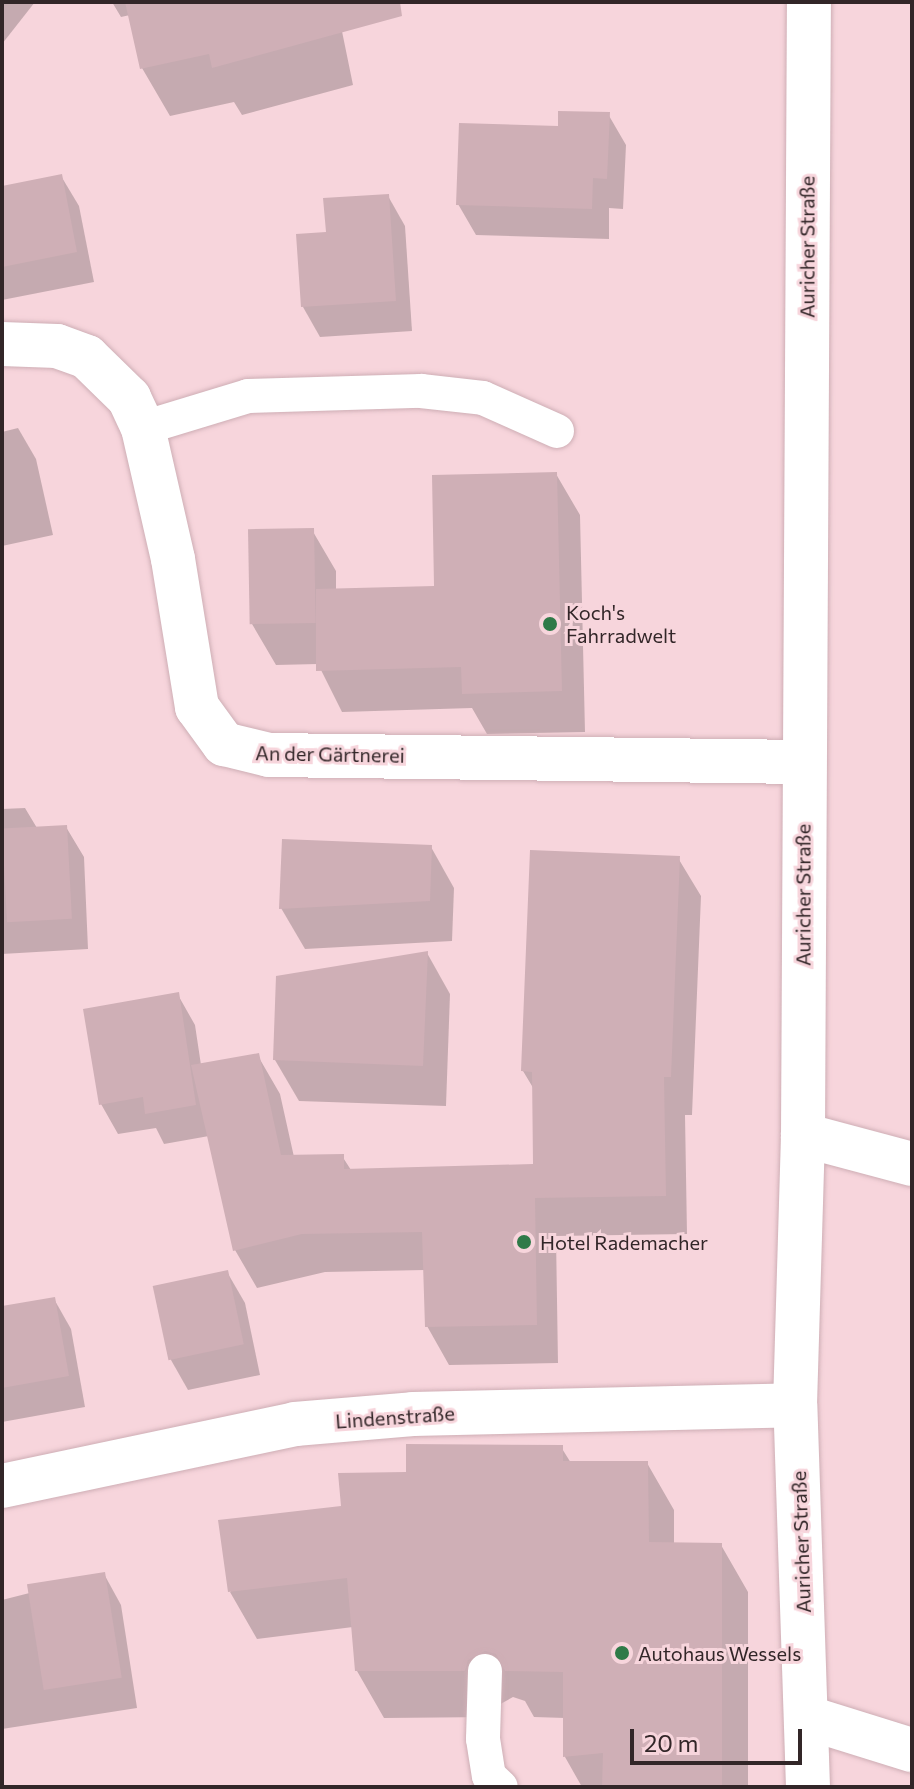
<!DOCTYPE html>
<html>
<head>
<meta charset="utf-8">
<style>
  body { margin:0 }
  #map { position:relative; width:914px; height:1789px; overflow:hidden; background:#f7d5dc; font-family:Commissioner,sans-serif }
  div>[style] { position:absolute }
  .shadow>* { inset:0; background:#0003 }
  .building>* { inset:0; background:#cfafb6; transform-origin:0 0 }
  .roads { filter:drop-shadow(0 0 2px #ceaeb5) drop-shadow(0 0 2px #ceaeb5) }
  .lane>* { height:34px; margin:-17px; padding:0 17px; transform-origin:17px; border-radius:17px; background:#fff }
  .street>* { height:44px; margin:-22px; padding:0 22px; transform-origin:22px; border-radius:22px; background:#fff }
  .secondary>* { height:44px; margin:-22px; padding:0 22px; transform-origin:22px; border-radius:22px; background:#fff }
  .dots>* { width:22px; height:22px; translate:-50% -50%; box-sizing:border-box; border:4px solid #f7d5dc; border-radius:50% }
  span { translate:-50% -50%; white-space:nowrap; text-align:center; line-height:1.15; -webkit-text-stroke:6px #f7d5dc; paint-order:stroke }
  .street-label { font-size:20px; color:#322628 }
  .poi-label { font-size:20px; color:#322628 }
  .left { translate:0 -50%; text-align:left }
  .frame { position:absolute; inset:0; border:4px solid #322628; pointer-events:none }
  .scale { position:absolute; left:630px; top:1729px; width:172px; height:36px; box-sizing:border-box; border:4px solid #322628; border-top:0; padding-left:10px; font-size:24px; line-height:28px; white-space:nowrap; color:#322628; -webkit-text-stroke:6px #f7d5dc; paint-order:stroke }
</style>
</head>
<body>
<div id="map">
  <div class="shadow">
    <i style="clip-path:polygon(2px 2px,35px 2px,2px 44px)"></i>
    <i style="clip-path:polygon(112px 2px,336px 2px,353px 85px,242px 115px,234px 102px,170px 116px,142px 68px,130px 15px,121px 17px)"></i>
    <i style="clip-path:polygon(608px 114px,626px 145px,623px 209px,609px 208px,609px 239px,476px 235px,458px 204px,560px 128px)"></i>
    <i style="clip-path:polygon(61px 176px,79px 206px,94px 282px,2px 300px,2px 188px)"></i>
    <i style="clip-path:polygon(388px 196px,405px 226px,412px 331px,320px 337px,303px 307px,328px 234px)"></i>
    <i style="clip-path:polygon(18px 428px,36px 459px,53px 535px,2px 546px,2px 432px)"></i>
    <i style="clip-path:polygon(556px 474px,580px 515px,585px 732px,487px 734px,472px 708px,342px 712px,318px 664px,276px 665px,252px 624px,312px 530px,336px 571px,336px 591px,436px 588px)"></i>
    <i style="clip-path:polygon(25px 808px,37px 828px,66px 827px,84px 857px,88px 949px,2px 954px,2px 809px)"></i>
    <i style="clip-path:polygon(431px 847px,454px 888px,452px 941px,305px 949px,281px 908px)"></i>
    <i style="clip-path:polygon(678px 858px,701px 896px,692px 1115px,685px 1115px,687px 1234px,556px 1236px,558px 1363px,449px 1365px,427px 1326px,425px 1270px,325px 1272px,257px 1288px,235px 1250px,209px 1136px,164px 1144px,156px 1128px,118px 1134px,101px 1104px,178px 995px,195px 1025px,201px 1065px,258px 1056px,280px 1094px,294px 1157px,342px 1156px,351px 1170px,535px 1166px,535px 1091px,523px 1071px)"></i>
    <i style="clip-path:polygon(427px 953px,450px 994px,446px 1106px,299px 1101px,275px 1060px)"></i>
    <i style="clip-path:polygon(227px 1272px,245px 1303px,260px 1375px,188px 1390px,171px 1360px,155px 1288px)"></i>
    <i style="clip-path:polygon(54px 1299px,71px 1329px,85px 1407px,2px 1422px,2px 1308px)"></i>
    <i style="clip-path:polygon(561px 1447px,571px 1463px,647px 1463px,674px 1510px,674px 1544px,721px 1545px,748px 1592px,748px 1787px,582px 1787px,565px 1757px,565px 1718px,534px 1717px,525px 1701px,513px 1697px,495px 1707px,492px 1717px,384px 1718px,357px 1671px,353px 1627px,257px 1639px,230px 1592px,343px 1507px,408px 1474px)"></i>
    <i style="clip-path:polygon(104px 1574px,121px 1605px,137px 1708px,2px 1729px,2px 1600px)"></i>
  </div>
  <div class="building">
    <i style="clip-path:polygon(125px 2px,400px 2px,402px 16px,212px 68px,209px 54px,140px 69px)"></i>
    <i style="clip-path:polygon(558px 111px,610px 112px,607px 179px,593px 178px,592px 209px,456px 205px,459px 123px,558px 126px)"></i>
    <i style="clip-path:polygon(62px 174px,77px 252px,2px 267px,2px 186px)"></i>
    <i style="clip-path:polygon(389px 194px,396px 301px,301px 307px,296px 234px,326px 232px,323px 198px)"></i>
    <i style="clip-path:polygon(557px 472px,562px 691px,462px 694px,461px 667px,316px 671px,316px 589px,434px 586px,432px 475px)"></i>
    <i style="left:314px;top:528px;width:95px;height:66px;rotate:89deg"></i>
    <i style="left:67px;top:825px;width:94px;height:65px;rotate:87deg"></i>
    <i style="clip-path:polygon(282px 839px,432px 845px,430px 901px,279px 909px)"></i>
    <i style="clip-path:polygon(530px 850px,680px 856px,671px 1077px,664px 1077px,666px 1196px,535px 1198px,537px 1325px,425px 1327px,422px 1232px,302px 1234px,233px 1251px,191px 1065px,259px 1053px,281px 1155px,344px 1154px,344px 1169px,533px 1164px,532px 1072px,521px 1071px)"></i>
    <i style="clip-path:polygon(428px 951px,423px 1066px,273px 1060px,276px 976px)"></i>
    <i style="clip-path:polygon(179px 992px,196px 1105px,145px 1114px,143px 1097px,99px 1105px,83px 1009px)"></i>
    <i style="left:228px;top:1270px;width:76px;height:77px;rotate:78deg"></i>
    <i style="clip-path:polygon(55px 1297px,69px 1376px,2px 1388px,2px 1306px)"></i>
    <i style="clip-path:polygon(406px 1444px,563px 1445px,563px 1461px,648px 1461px,649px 1542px,722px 1543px,722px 1787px,602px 1787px,603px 1753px,563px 1757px,563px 1672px,505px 1671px,496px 1654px,485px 1651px,468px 1660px,465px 1671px,355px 1671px,347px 1578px,228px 1592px,218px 1520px,341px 1506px,338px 1473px,406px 1472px)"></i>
    <i style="left:105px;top:1572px;width:107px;height:79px;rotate:81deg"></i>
  </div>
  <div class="roads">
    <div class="lane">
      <i style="left:143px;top:428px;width:110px;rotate:-16.9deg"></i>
      <i style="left:248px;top:396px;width:173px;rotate:-1.7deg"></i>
      <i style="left:421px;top:391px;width:62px;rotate:6.4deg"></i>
      <i style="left:483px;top:398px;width:81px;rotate:24deg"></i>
      <i style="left:485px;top:1671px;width:68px;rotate:91.7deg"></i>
      <i style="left:483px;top:1739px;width:37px;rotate:81deg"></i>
      <i style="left:489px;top:1776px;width:16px;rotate:43deg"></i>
    </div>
    <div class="street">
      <i style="left:2px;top:344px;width:55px;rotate:2.1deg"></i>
      <i style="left:57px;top:346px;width:32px;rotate:20deg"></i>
      <i style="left:87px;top:357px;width:59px;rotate:44.3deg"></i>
      <i style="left:129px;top:398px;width:33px;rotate:65deg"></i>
      <i style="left:143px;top:428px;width:134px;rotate:77.1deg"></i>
      <i style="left:173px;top:559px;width:150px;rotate:80.8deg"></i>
      <i style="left:197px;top:707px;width:46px;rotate:53.9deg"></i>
      <i style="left:224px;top:744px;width:46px;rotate:13.7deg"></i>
      <i style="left:269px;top:755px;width:534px;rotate:0.75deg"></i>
      <i style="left:803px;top:1135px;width:113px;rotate:14.9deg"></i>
      <i style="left:2px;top:1486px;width:299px;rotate:-11.9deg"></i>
      <i style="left:295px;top:1424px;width:118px;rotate:-4.8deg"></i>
      <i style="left:413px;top:1414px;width:382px;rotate:-1.3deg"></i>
      <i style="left:809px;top:1718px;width:108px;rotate:17.3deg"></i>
    </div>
    <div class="secondary">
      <i style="left:808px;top:1787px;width:382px;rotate:-91.9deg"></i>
      <i style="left:795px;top:1405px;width:270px;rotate:-88.3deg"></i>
      <i style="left:803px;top:1135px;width:1133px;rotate:-89.7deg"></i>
    </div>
  </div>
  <div class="dots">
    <i style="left:550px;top:624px;background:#2f7a48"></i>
    <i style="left:524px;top:1242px;background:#2f7a48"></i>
    <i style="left:622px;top:1653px;background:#2f7a48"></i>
  </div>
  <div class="street-label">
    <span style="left:807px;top:247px;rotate:-90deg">Auricher Straße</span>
    <span style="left:330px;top:754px;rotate:1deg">An der Gärtnerei</span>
    <span style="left:803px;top:895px;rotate:-90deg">Auricher Straße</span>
    <span style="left:395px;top:1417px;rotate:-4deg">Lindenstraße</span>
    <span style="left:801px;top:1542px;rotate:-92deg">Auricher Straße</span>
  </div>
  <div class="poi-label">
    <span class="left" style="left:566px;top:624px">Koch's<br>Fahrradwelt</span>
    <span class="left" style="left:540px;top:1242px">Hotel Rademacher</span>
    <span class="left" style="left:638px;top:1653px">Autohaus Wessels</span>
  </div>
  <div class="frame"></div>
  <div class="scale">20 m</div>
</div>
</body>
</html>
